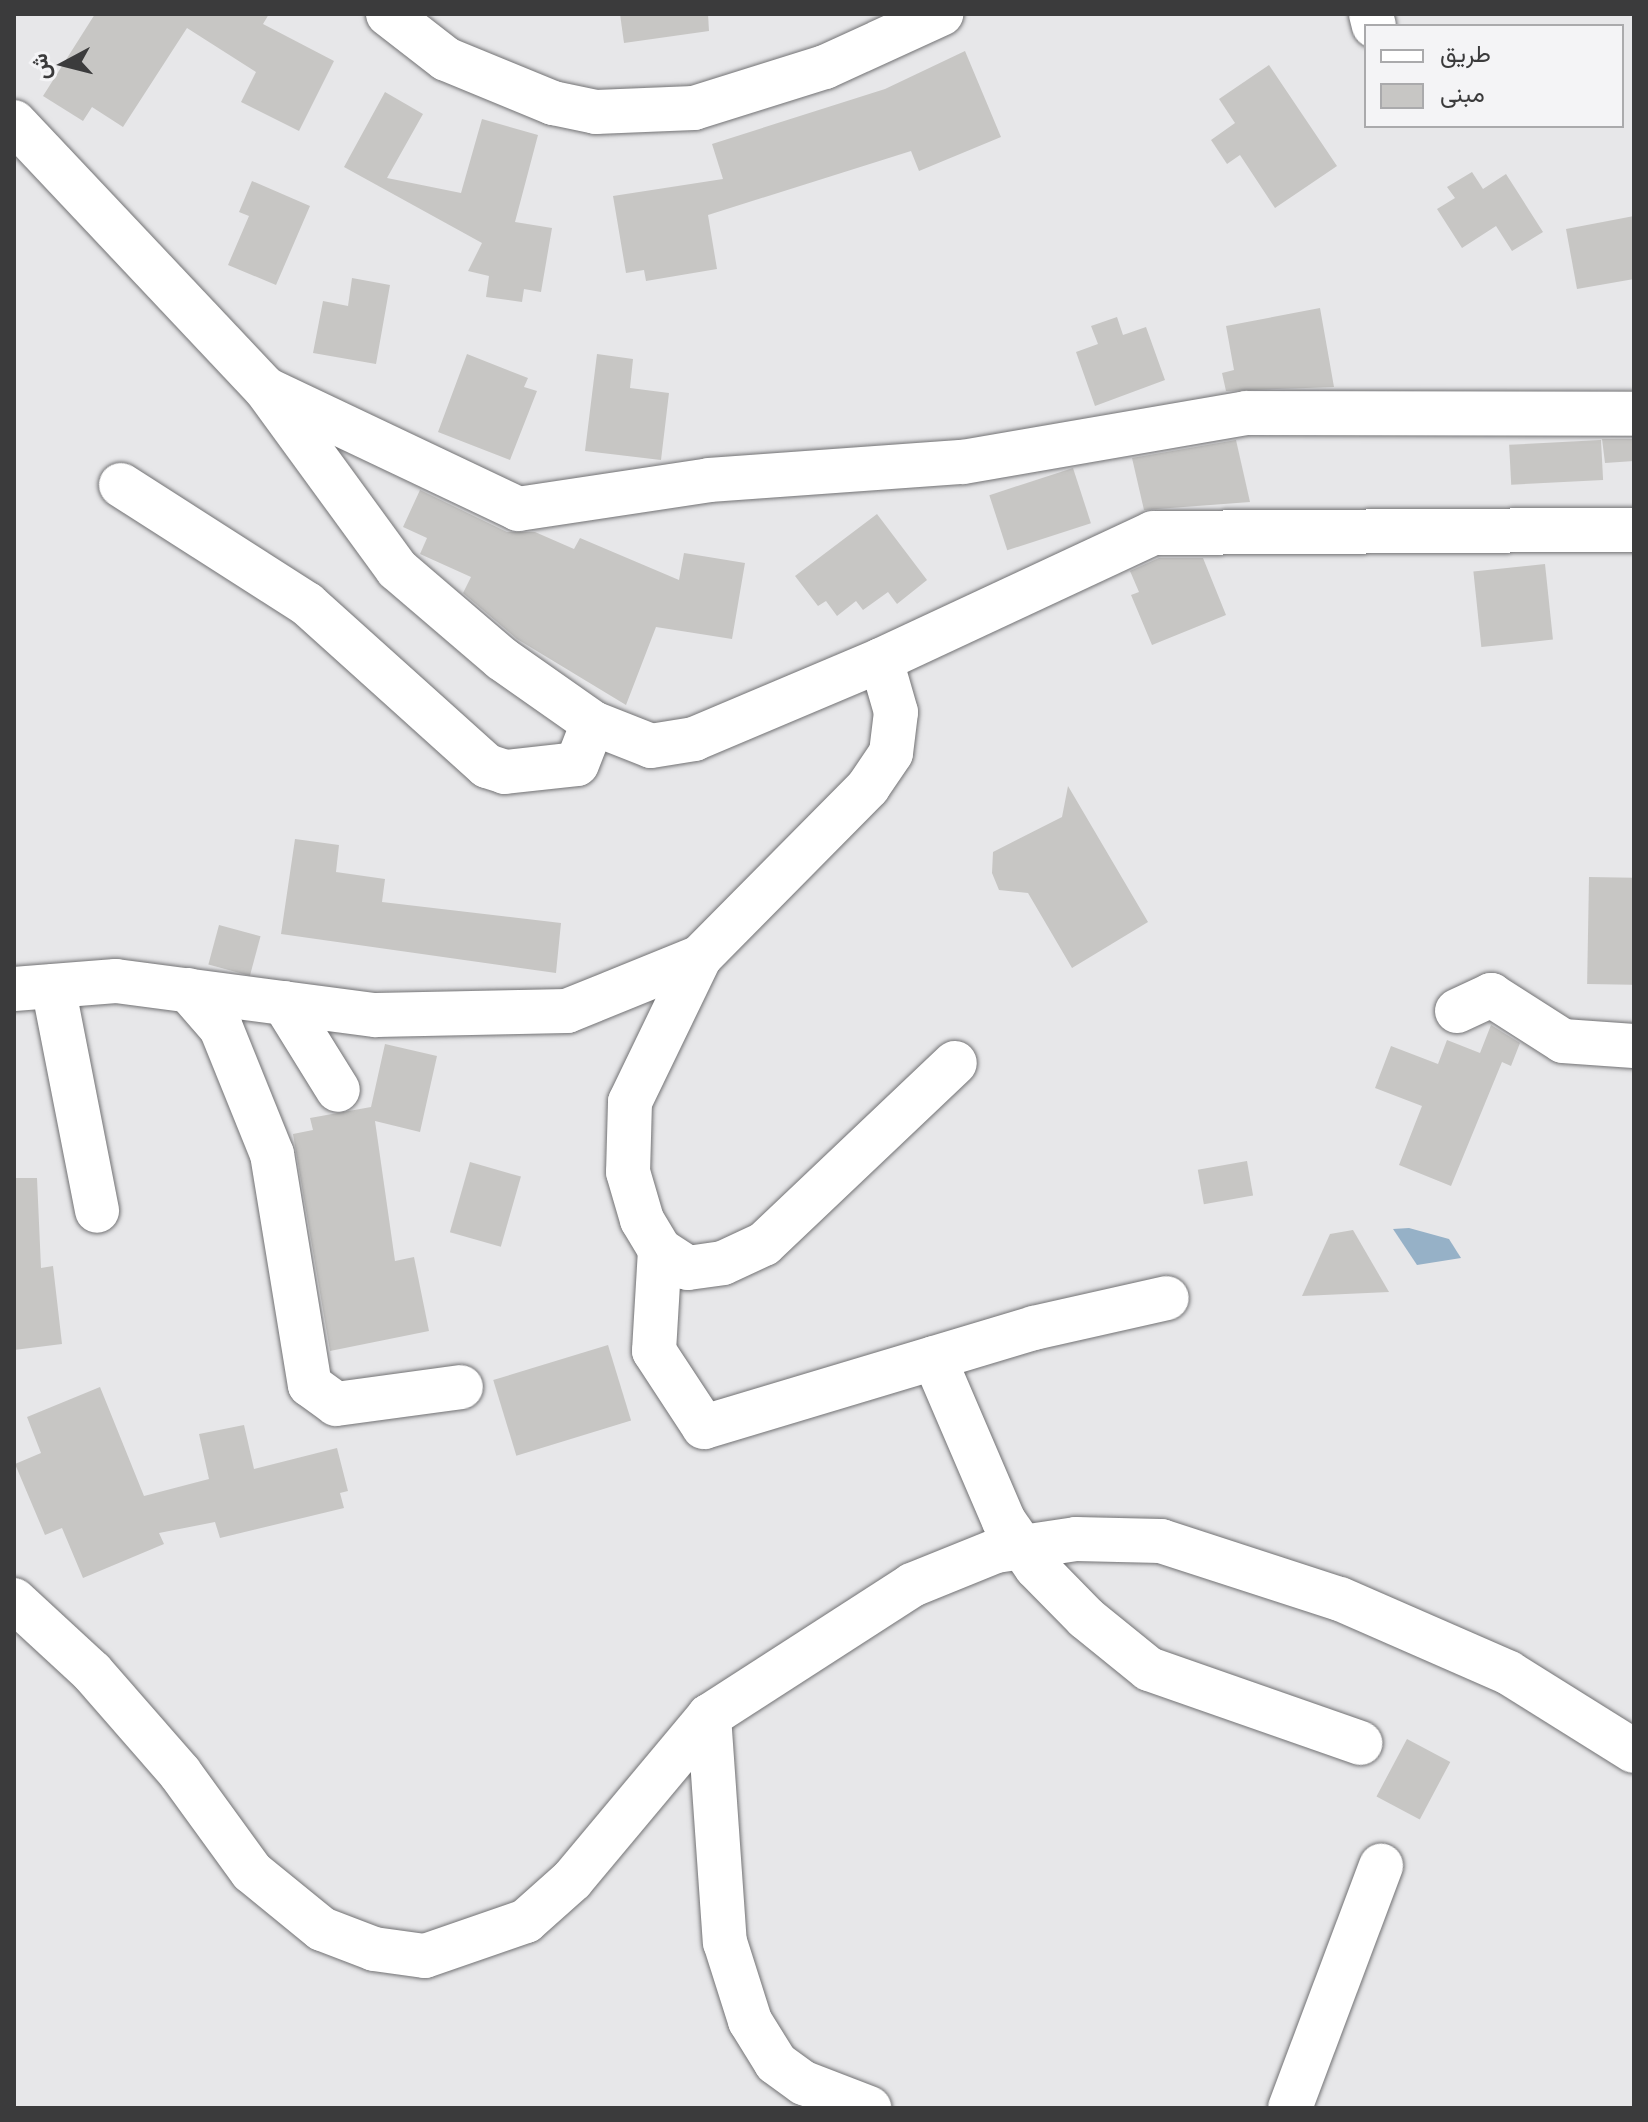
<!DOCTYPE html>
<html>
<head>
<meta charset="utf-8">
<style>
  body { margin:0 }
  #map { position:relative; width:1648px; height:2122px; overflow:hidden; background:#e7e7e9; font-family:"IBM Plex Serif",Vazirmatn,serif }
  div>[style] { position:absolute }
  .water>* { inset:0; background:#96b1c7 }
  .building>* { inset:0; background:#c7c6c4; transform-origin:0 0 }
  .roads { filter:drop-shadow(0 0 2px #727274) drop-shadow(0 0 2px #727274) }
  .minor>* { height:44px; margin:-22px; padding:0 22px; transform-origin:22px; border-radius:22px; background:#fff }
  span { translate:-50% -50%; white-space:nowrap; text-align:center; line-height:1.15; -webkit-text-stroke:8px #f4f4f6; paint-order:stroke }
  .frame { position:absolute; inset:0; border:16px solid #3b3b3c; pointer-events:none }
  .legend { position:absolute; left:1364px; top:24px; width:260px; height:104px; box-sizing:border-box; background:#f4f4f6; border:2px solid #aaaaac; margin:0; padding:10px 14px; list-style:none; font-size:24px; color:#3b3b3c }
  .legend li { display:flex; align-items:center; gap:16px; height:40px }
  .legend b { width:40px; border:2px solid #aaaaac }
  .north { position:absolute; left:24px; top:24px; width:80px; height:80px; -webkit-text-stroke:6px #f4f4f6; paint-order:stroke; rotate:263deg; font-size:22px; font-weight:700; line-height:32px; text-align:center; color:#3b3b3c }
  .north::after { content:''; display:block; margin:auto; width:28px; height:36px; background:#3b3b3c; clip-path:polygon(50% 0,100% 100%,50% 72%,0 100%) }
</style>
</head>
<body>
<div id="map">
  <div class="water">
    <i style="clip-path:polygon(1409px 1228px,1449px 1239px,1461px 1258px,1417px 1265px,1393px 1229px)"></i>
  </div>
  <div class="building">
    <i style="clip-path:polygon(95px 14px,269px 14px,263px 24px,334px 61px,299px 131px,241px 102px,256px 72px,187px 28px,123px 127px,92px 107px,83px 121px,43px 96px)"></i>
    <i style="clip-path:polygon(620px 14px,708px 14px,709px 31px,624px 43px)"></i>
    <i style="clip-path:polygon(965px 51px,1001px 137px,919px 171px,911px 151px,708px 215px,717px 269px,646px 281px,644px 270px,626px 273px,613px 196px,723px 179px,712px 144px,885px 89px)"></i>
    <i style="clip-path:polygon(1269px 65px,1337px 166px,1275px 208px,1240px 155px,1227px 164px,1211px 140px,1235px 123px,1219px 99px)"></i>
    <i style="clip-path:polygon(385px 92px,423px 114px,387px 178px,461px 193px,482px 119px,538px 135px,515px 222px,552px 228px,541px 292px,524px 289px,522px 302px,486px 297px,489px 276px,468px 271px,482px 243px,344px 167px)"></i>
    <i style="clip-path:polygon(1472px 172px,1483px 189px,1506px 174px,1543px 232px,1512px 251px,1496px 226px,1462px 248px,1437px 209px,1455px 198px,1447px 187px)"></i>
    <i style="clip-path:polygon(252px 181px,310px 206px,276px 285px,228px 265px,249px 216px,239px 212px)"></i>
    <i style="clip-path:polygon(1634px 216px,1634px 279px,1577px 289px,1566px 229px)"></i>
    <i style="clip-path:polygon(352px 278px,390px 285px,376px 364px,313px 353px,323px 301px,348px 306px)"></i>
    <i style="clip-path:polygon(1320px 308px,1334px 387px,1226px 391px,1222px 373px,1234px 370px,1226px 326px)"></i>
    <i style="clip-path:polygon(1117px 317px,1123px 335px,1146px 327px,1165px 380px,1095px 406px,1076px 352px,1098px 344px,1091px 326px)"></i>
    <i style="clip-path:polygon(467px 354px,528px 378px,524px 387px,537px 391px,510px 460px,438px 432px)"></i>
    <i style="clip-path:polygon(597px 354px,633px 359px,630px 388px,669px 393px,661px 460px,585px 451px)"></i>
    <i style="clip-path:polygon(1602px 439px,1634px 439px,1634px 461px,1605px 463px)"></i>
    <i style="clip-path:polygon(1236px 440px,1250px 502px,1144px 510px,1132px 458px)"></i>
    <i style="left:1601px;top:440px;width:40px;height:92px;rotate:87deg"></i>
    <i style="left:1073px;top:468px;width:58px;height:88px;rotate:72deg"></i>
    <i style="clip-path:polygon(420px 490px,507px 532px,535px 532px,574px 549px,580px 538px,679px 580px,684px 553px,745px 563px,732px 639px,656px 627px,626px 705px,517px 639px,463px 593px,471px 577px,420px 554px,427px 538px,403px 527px)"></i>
    <i style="clip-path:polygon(877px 514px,927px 580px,897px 604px,888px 592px,863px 610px,856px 601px,837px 616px,826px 601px,818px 606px,795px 576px)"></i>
    <i style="clip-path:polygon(1159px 558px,1203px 558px,1226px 615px,1152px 645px,1131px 595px,1139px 592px,1130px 571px)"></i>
    <i style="left:1545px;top:564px;width:76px;height:72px;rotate:84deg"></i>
    <i style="clip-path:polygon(1068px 786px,1148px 922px,1072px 968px,1028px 893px,999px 890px,992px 873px,993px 852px,1062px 817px)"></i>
    <i style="clip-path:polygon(295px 839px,339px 845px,336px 872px,385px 879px,382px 902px,561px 923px,556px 973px,281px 934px)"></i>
    <i style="left:1589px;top:877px;width:45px;height:107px;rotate:1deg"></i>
    <i style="left:219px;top:925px;width:43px;height:41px;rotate:15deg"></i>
    <i style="clip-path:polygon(1491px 1025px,1520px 1043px,1511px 1066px,1502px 1062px,1451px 1186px,1399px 1165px,1422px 1106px,1375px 1088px,1391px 1046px,1438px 1064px,1447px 1040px,1480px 1053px)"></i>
    <i style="clip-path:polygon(385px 1044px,437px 1056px,420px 1132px,375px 1121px,395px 1261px,414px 1257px,429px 1331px,330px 1351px,293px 1134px,313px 1130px,310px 1118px,371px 1107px)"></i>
    <i style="left:1247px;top:1161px;width:35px;height:50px;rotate:80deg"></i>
    <i style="left:470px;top:1162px;width:53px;height:73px;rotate:16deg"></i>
    <i style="clip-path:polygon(14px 1178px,37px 1178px,41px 1268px,53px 1266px,62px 1344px,14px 1350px)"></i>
    <i style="clip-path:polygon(1353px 1230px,1389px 1292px,1302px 1296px,1330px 1234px)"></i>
    <i style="left:608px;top:1345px;width:79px;height:120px;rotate:73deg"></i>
    <i style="clip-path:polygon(100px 1387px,144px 1496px,209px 1479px,199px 1434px,244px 1425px,254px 1469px,337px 1448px,348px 1491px,340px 1493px,344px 1508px,220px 1538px,215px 1522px,159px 1533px,164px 1544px,83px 1578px,62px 1528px,45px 1535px,15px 1464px,41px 1453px,27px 1417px)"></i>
    <i style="left:1407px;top:1739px;width:49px;height:65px;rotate:28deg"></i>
  </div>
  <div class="roads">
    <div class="minor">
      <i style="left:388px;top:14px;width:73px;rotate:37.8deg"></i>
      <i style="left:446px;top:59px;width:116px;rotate:22.4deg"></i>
      <i style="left:553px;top:103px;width:44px;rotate:11.8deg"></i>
      <i style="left:596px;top:112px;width:98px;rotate:-2.3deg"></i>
      <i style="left:694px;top:108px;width:137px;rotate:-17.4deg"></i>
      <i style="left:825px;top:67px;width:128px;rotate:-24.6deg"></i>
      <i style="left:1371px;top:14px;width:12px;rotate:76deg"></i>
      <i style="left:14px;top:122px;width:366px;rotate:46.7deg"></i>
      <i style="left:265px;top:388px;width:224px;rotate:53.9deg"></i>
      <i style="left:397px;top:569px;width:138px;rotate:40.6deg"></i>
      <i style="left:502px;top:659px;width:111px;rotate:35.1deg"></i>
      <i style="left:593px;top:723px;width:62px;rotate:21.6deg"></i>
      <i style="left:651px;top:746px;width:44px;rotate:-9.2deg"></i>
      <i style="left:694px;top:739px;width:203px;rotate:-22.9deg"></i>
      <i style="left:881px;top:660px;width:300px;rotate:-25deg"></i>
      <i style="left:1153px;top:533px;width:481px;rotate:-0.4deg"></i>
      <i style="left:270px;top:391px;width:275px;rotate:25.4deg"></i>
      <i style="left:518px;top:509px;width:193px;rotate:-8.6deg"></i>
      <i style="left:709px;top:480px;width:255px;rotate:-4.1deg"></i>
      <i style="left:963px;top:462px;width:287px;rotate:-9.8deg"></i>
      <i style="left:1246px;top:413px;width:388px;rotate:0.1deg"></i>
      <i style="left:121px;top:485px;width:221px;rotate:32.6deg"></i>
      <i style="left:307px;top:604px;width:242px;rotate:42deg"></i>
      <i style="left:487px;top:766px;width:19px;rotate:18deg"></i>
      <i style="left:505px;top:772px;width:72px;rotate:-6.3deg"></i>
      <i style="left:577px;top:764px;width:44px;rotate:-68.7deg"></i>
      <i style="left:700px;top:957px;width:161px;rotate:115.8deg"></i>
      <i style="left:630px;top:1102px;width:70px;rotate:91.6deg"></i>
      <i style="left:628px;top:1172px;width:50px;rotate:73.7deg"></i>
      <i style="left:642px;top:1220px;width:35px;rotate:59deg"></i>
      <i style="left:660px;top:1250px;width:33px;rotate:33deg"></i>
      <i style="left:688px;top:1268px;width:35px;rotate:-8deg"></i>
      <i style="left:723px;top:1263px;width:45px;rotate:-24.9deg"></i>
      <i style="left:764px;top:1244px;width:263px;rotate:-43.5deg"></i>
      <i style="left:53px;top:986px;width:229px;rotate:78.9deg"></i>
      <i style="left:14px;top:989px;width:102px;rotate:-4.5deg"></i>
      <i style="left:116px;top:981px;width:262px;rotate:7.5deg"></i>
      <i style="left:376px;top:1015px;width:191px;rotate:-1.2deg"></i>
      <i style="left:567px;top:1011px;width:144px;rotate:-22.1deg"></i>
      <i style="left:700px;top:957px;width:239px;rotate:-45.3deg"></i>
      <i style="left:868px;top:787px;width:41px;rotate:-55.9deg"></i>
      <i style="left:891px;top:753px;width:41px;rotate:-83deg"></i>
      <i style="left:896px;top:712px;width:54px;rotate:-106.1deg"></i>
      <i style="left:188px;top:990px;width:50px;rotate:49deg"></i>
      <i style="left:221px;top:1028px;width:136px;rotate:68deg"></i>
      <i style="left:272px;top:1154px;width:234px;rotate:80.7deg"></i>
      <i style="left:310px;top:1385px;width:32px;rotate:36deg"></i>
      <i style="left:336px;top:1404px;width:126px;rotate:-7.7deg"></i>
      <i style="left:284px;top:1003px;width:102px;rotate:58.2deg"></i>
      <i style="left:1457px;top:1011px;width:38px;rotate:-25deg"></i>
      <i style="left:1491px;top:995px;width:85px;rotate:32.6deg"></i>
      <i style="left:1563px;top:1041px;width:71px;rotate:4deg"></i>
      <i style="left:660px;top:1250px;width:101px;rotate:93.4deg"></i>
      <i style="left:654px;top:1351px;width:91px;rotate:56.7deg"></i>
      <i style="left:704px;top:1427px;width:345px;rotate:-16.7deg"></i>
      <i style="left:1034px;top:1328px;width:136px;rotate:-12.7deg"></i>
      <i style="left:934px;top:1358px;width:177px;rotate:66.8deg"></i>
      <i style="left:1004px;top:1521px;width:56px;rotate:55.2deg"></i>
      <i style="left:1036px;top:1567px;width:71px;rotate:45.6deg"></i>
      <i style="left:1086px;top:1618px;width:81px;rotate:39deg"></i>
      <i style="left:1149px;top:1669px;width:224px;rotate:19.3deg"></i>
      <i style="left:14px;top:1600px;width:106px;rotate:42.7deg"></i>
      <i style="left:92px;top:1672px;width:134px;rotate:48.9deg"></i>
      <i style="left:180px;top:1773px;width:122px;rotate:54deg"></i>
      <i style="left:252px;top:1872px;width:90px;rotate:39.2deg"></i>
      <i style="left:322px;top:1929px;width:56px;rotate:21deg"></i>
      <i style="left:374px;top:1949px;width:51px;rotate:7.8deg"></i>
      <i style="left:425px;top:1956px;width:107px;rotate:-19.1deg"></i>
      <i style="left:526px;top:1921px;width:62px;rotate:-41.7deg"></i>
      <i style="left:572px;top:1880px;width:214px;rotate:-50.1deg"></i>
      <i style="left:709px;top:1716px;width:242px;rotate:-32.8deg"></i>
      <i style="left:912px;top:1585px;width:91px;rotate:-22deg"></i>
      <i style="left:996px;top:1551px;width:81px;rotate:-8.5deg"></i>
      <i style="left:1076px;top:1539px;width:85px;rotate:1.3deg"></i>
      <i style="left:1161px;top:1541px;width:188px;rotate:18deg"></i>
      <i style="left:1340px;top:1599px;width:184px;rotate:23.6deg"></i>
      <i style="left:1509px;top:1673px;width:147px;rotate:32deg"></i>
      <i style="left:709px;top:1716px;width:227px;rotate:86deg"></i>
      <i style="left:725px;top:1942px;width:83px;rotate:72.4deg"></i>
      <i style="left:750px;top:2021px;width:49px;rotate:58.2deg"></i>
      <i style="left:776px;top:2063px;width:34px;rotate:36deg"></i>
      <i style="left:804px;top:2083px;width:70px;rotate:21deg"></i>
      <i style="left:1290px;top:2108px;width:259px;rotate:-69.4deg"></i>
    </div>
  </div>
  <div class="frame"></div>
  <ul class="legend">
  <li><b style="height:10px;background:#fff"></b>طريق</li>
  <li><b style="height:22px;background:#c7c6c4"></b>مبنى</li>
  </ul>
  <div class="north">ش</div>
</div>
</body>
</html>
